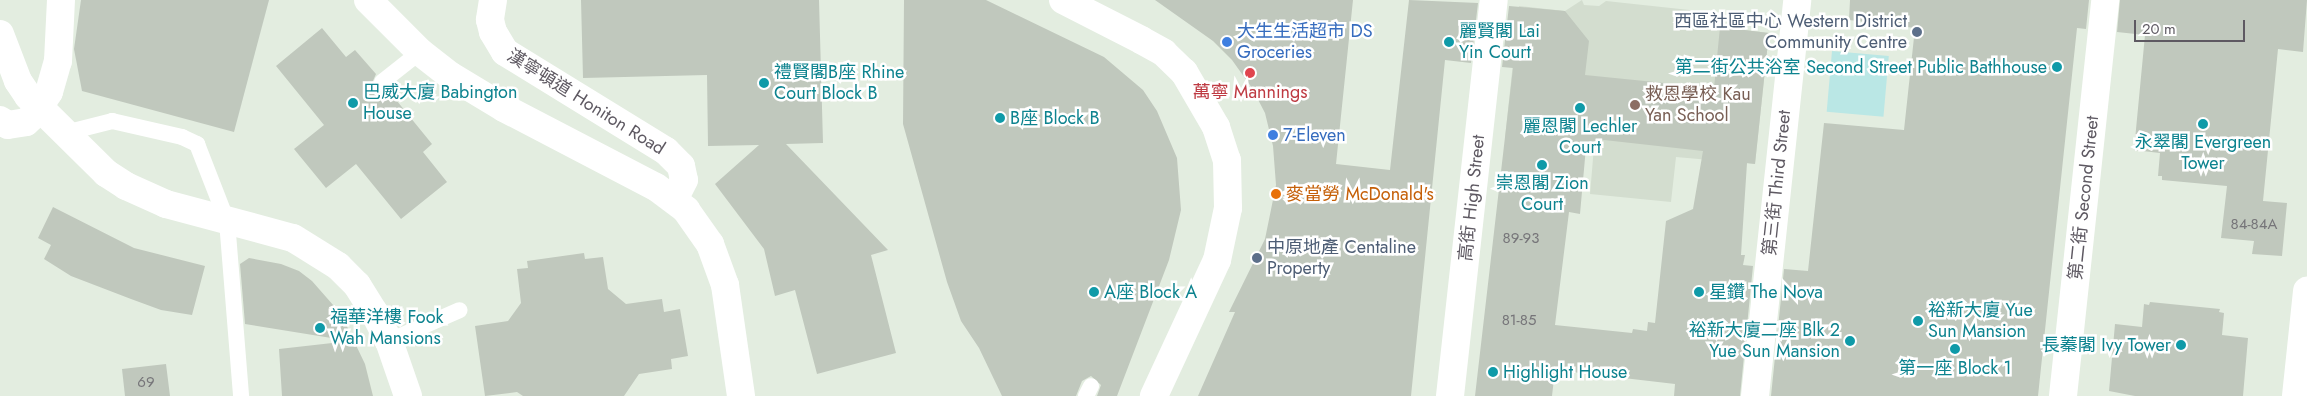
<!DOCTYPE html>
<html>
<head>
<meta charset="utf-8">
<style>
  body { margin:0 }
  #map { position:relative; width:2307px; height:396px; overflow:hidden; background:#e3ede0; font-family:Jost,"Noto Sans TC",sans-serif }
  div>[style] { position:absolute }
  .education>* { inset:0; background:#d3ddcf }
  .green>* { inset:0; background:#bae7e5; transform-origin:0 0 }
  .building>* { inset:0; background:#c0c8bd }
  .service>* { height:16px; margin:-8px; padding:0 8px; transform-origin:8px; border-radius:8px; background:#fff }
  .minor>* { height:28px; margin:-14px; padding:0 14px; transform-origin:14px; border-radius:14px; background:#fff }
  .secondary>* { height:28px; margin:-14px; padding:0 14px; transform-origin:14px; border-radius:14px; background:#fff }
  .dots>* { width:14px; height:14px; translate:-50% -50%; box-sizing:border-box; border:2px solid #fff; border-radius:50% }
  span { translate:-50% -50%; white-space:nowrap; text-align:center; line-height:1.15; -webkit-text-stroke:5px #fff; paint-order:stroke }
  .number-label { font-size:15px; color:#767579 }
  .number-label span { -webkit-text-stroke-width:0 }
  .service-label { font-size:18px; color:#4e5e75 }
  .right { translate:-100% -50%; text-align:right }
  .left { translate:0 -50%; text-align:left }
  .shop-label { font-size:18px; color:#366cbe }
  .culture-label { font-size:18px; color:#0d838f }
  .health-label { font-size:18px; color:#be3a42 }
  .education-label { font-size:18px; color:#785e54 }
  .street-label { font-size:18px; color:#5e5962 }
  .food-label { font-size:18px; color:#c56008 }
  .scale { position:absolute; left:2134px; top:20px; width:111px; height:22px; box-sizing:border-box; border:2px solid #5e5962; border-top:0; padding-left:6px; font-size:15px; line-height:18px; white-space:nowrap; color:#5e5962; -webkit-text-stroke:4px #fff; paint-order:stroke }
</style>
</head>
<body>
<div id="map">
  <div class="education">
    <i style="clip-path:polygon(1582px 0,1584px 5px,1599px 6px,1606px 1px,1708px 12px,1714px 19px,1721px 21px,1721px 27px,1769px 33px,1755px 164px,1676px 157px,1671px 202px,1590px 194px,1594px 147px,1505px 138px,1519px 6px,1565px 11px)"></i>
  </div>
  <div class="green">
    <i style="left:1832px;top:51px;width:57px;height:61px;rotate:5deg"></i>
  </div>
  <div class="building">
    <i style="clip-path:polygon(81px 0,269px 0,234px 132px,82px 91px,74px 49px)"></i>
    <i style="clip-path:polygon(581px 0,819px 0,823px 143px,786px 144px,888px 250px,871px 255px,896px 353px,817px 374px,795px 290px,775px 296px,764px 249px,715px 184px,759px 145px,708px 146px,707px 75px,583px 78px)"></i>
    <i style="clip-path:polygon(904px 0,986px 0,1104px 57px,1143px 90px,1157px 111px,1177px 158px,1181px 210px,1169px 260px,1117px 396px,1097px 396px,1101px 385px,1091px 376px,1082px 381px,1076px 396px,1002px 396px,979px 348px,961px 321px,947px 282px,903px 124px)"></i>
    <i style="clip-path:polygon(1155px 0,1353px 0,1336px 164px,1390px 170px,1409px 0,1478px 3px,1471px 63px,1445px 60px,1411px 396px,1198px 396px,1235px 312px,1229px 312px,1265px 239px,1276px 185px,1273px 146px,1265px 113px,1252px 88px,1232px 60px,1213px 41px)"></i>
    <i style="clip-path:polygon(1850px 0,2089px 0,2086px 29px,2077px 28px,2038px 396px,1771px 396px,1784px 269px,1808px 271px,1824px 123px,1904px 130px,1915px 28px,1849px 20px)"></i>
    <i style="clip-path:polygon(2120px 0,2307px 0,2303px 52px,2278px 49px,2263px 201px,2287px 203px,2282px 256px,2252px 254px,2254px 241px,2221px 238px,2227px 186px,2162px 180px,2162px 176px,2158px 176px,2160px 153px,2134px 150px,2145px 35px,2117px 32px)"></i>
    <i style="clip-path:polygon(evenodd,1509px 6px,1565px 11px,1589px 41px,1585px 75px,1714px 88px,1720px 27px,1769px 33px,1755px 164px,1747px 163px,1741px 255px,1745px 255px,1743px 265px,1753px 266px,1740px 396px,1674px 396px,1675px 384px,1555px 370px,1552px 396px,1475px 396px,1513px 68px,1502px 67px,1509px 6px,1595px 139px,1703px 151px,1693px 209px,1666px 221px,1655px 323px,1648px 322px,1647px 331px,1633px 329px,1632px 333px,1555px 325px,1569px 212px,1580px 214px,1586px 147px,1595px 147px,1595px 139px)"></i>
    <i style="clip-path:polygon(322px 28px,346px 57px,355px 50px,376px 74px,372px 83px,374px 89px,383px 92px,388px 90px,432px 144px,423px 152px,447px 182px,401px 219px,356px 164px,326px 188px,294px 149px,324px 125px,276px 66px)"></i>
    <i style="clip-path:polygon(53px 207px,134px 248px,205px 266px,192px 315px,161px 310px,131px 299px,71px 276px,44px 259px,51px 245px,38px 238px)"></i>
    <i style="clip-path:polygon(584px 253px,585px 259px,603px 257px,608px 289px,626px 304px,662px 299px,664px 312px,680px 309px,688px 356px,671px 359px,672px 369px,639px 374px,624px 396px,523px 396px,517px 392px,485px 396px,475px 326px,508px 321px,521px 303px,517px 269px,528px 268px,527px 261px)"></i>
    <i style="clip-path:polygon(249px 258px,281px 264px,299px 271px,312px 281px,341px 314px,365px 364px,373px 396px,282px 396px,279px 349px,350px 341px,245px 324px,240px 264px)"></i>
    <i style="clip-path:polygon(2150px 302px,2220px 309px,2219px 312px,2224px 313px,2222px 335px,2248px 338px,2243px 396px,2135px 396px,2109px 391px,2115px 324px,2142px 327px,2144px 304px,2149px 305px)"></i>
    <i style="clip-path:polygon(166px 364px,170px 396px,125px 396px,122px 369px)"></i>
  </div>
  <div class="service">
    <i style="left:382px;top:82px;width:48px;rotate:-38.3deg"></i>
    <i style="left:65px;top:133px;width:49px;rotate:-14.3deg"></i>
    <i style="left:112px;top:121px;width:72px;rotate:12.9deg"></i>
    <i style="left:182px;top:137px;width:17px;rotate:25deg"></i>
    <i style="left:197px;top:144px;width:83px;rotate:68.7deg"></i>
    <i style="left:227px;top:221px;width:176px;rotate:85.4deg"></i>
    <i style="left:389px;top:341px;width:77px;rotate:-23.6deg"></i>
    <i style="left:1086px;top:396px;width:11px;rotate:-63deg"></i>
  </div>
  <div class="minor">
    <i style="left:368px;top:0;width:74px;rotate:45deg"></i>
    <i style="left:420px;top:52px;width:39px;rotate:38deg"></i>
    <i style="left:451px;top:76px;width:62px;rotate:31.1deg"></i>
    <i style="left:504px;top:108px;width:171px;rotate:27.5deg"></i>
    <i style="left:656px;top:187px;width:38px;rotate:37deg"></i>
    <i style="left:686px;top:210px;width:42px;rotate:54.8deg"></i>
    <i style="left:710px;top:244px;width:44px;rotate:69.9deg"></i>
    <i style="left:725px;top:285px;width:112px;rotate:81.8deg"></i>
    <i style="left:493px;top:0;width:20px;rotate:99deg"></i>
    <i style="left:490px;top:20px;width:12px;rotate:76deg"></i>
    <i style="left:493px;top:32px;width:23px;rotate:59deg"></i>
    <i style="left:505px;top:52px;width:189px;rotate:31.6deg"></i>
    <i style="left:666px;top:151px;width:21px;rotate:45deg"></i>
    <i style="left:681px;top:166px;width:14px;rotate:78deg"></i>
    <i style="left:684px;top:180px;width:22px;rotate:117deg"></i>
    <i style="left:0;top:34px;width:50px;rotate:69deg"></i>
    <i style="left:18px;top:81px;width:18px;rotate:56deg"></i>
    <i style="left:28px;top:96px;width:110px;rotate:44.6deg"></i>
    <i style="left:106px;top:173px;width:24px;rotate:33deg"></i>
    <i style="left:126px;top:186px;width:44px;rotate:24.2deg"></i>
    <i style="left:166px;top:204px;width:131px;rotate:15deg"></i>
    <i style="left:293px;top:238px;width:53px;rotate:31.9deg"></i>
    <i style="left:338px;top:266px;width:27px;rotate:45deg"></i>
    <i style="left:357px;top:285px;width:32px;rotate:58deg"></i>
    <i style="left:374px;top:312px;width:33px;rotate:63deg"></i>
    <i style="left:389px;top:341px;width:58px;rotate:70.9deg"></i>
    <i style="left:0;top:120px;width:9px;rotate:32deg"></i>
    <i style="left:8px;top:125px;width:18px;rotate:-9deg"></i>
    <i style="left:26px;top:122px;width:11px;rotate:-41deg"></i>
    <i style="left:34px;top:115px;width:27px;rotate:-57deg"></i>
    <i style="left:49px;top:92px;width:32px;rotate:-74deg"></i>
    <i style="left:58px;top:61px;width:61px;rotate:-87.2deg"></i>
    <i style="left:1450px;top:396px;width:398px;rotate:-83.7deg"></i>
    <i style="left:1755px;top:396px;width:398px;rotate:-83.9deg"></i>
    <i style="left:2063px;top:396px;width:398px;rotate:-83.9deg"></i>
    <i style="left:2296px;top:396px;width:106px;rotate:-84deg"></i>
  </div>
  <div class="secondary">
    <i style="left:1063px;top:0;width:88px;rotate:27.1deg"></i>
    <i style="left:1141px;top:40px;width:26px;rotate:29deg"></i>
    <i style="left:1164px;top:53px;width:28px;rotate:44deg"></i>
    <i style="left:1184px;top:72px;width:64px;rotate:59.8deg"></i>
    <i style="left:1216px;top:127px;width:35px;rotate:72deg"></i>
    <i style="left:1227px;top:160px;width:48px;rotate:88.8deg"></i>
    <i style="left:1228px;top:208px;width:53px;rotate:101.9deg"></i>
    <i style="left:1217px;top:260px;width:150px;rotate:114.9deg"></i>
  </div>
  <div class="dots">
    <i style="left:1917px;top:32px;background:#5c6f8a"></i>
    <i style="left:1227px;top:42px;background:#3f7fe0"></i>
    <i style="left:1449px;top:42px;background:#0f9aa8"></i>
    <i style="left:2057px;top:67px;background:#0f9aa8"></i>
    <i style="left:1250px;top:73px;background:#e0444e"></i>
    <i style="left:764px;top:83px;background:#0f9aa8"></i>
    <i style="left:353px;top:103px;background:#0f9aa8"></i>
    <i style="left:1635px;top:105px;background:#8d6e63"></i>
    <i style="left:1580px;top:108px;background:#0f9aa8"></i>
    <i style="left:1000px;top:118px;background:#0f9aa8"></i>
    <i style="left:2203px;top:124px;background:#0f9aa8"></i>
    <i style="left:1273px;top:135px;background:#3f7fe0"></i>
    <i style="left:1542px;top:165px;background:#0f9aa8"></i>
    <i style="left:1276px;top:194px;background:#e8710a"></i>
    <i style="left:1257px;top:258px;background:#5c6f8a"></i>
    <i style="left:1094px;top:292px;background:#0f9aa8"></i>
    <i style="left:1699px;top:292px;background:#0f9aa8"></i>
    <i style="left:1918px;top:321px;background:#0f9aa8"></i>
    <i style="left:320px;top:328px;background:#0f9aa8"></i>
    <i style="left:1850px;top:341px;background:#0f9aa8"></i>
    <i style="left:2181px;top:345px;background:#0f9aa8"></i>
    <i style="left:1955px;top:349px;background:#0f9aa8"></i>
    <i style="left:1493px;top:372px;background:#0f9aa8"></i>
  </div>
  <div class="number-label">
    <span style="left:2254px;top:225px">84-84A</span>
    <span style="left:1521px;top:239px">89-93</span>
    <span style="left:1519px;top:321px">81-85</span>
    <span style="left:146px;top:383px">69</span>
  </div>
  <div class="service-label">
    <span class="right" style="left:1907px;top:32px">西區社區中心 Western District<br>Community Centre</span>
    <span class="left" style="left:1267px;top:258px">中原地產 Centaline<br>Property</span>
  </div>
  <div class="shop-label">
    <span class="left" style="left:1237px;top:42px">大生生活超市 DS<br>Groceries</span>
    <span class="left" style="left:1283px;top:135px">7-Eleven</span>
  </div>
  <div class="culture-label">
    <span class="left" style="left:1459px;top:42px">麗賢閣 Lai<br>Yin Court</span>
    <span class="right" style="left:2047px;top:67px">第二街公共浴室 Second Street Public Bathhouse</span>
    <span class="left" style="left:774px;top:83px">禮賢閣B座 Rhine<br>Court Block B</span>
    <span class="left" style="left:363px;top:103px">巴威大廈 Babington<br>House</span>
    <span class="left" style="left:1010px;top:118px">B座 Block B</span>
    <span style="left:1580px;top:137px">麗恩閣 Lechler<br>Court</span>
    <span style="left:2203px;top:153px">永翠閣 Evergreen<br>Tower</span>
    <span style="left:1542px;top:194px">崇恩閣 Zion<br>Court</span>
    <span class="left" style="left:1104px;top:292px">A座 Block A</span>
    <span class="left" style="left:1709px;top:292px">星鑽 The Nova</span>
    <span class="left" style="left:1928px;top:321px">裕新大廈 Yue<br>Sun Mansion</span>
    <span class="left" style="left:330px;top:328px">福華洋樓 Fook<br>Wah Mansions</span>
    <span class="right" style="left:1840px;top:341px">裕新大廈二座 Blk 2<br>Yue Sun Mansion</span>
    <span class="right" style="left:2171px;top:345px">長蓁閣 Ivy Tower</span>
    <span style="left:1955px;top:368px">第一座 Block 1</span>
    <span class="left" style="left:1503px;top:372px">Highlight House</span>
  </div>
  <div class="health-label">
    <span style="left:1250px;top:92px">萬寧 Mannings</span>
  </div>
  <div class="education-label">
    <span class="left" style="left:1645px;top:105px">救恩學校 Kau<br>Yan School</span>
  </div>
  <div class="street-label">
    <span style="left:586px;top:102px;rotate:32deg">漢寧頓道 Honiton Road</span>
    <span style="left:1777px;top:183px;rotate:-84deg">第三街 Third Street</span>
    <span style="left:1472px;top:198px;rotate:-84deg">高街 High Street</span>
    <span style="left:2084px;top:198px;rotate:-84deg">第二街 Second Street</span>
  </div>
  <div class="food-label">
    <span class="left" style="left:1286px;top:194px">麥當勞 McDonald's</span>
  </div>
  <div class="scale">20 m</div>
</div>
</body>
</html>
